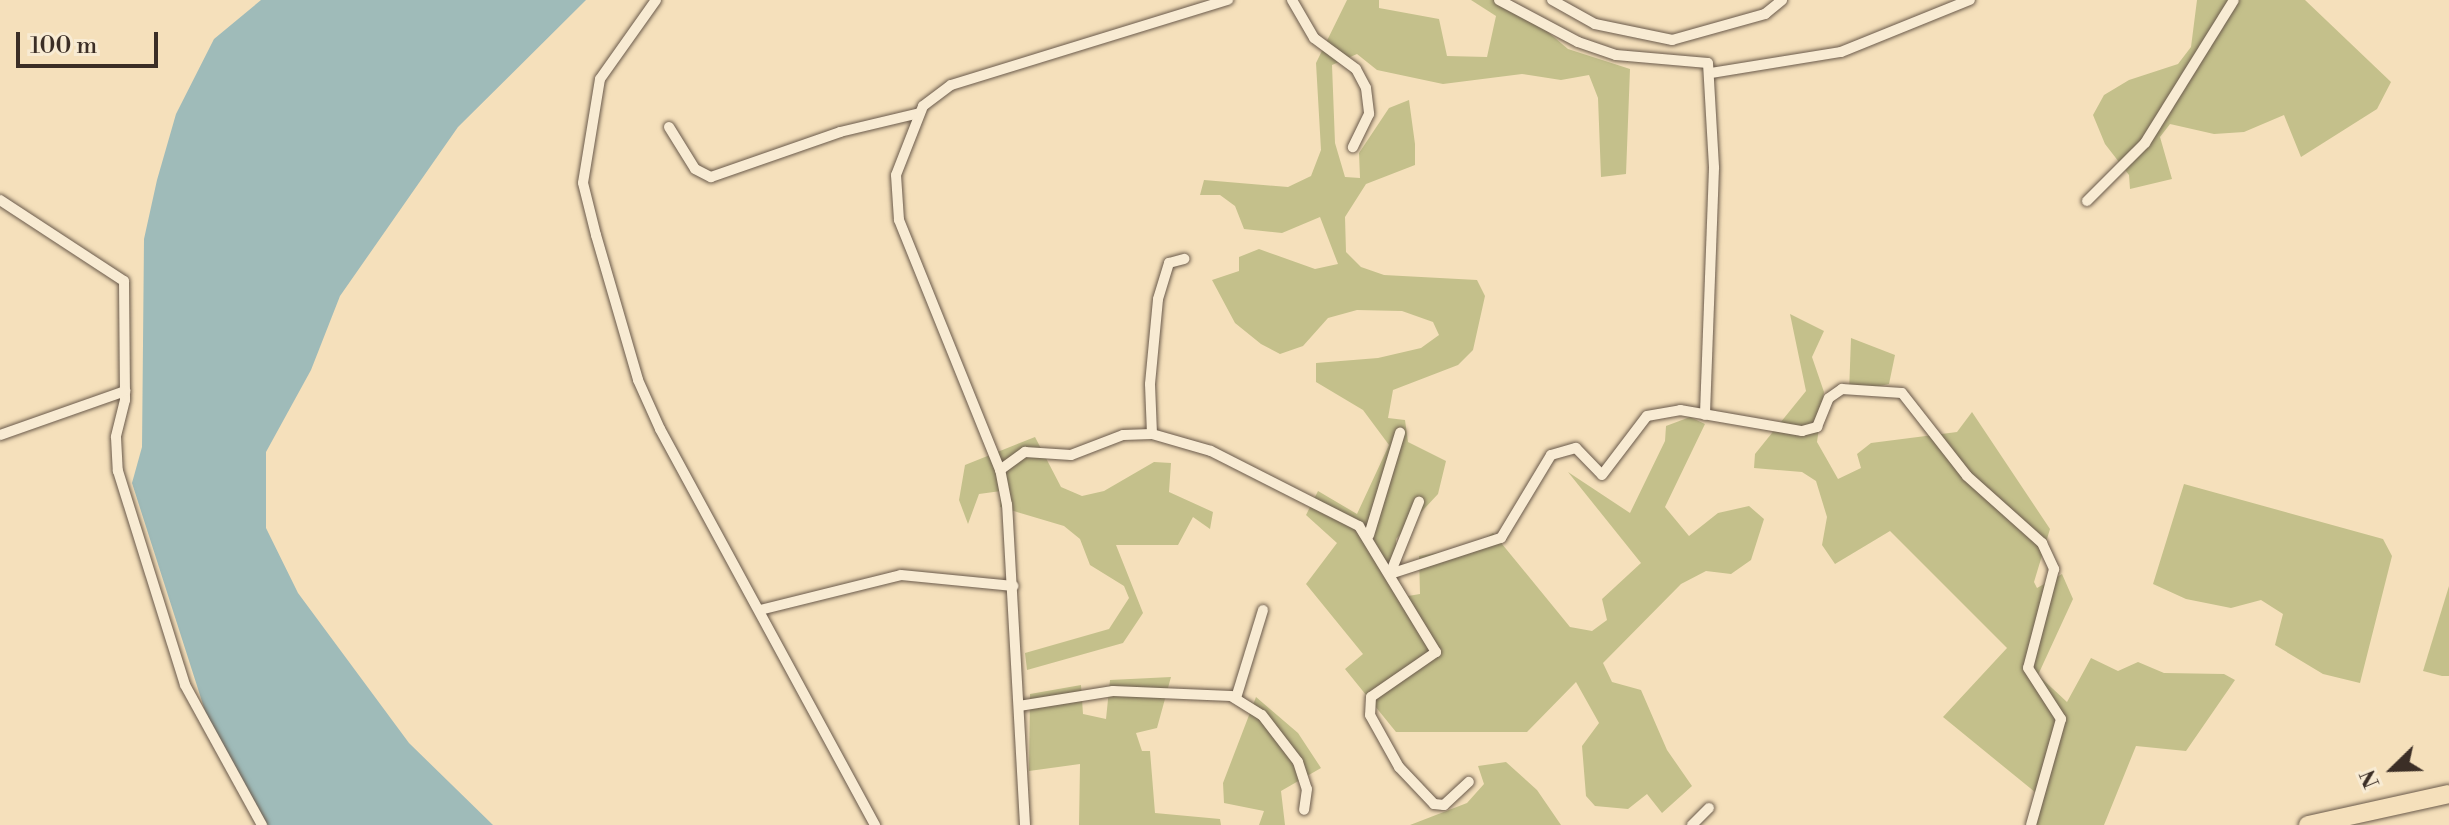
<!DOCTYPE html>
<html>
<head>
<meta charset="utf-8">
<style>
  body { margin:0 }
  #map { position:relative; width:2449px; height:825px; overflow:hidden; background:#f5e0bb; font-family:"Libre Bodoni",serif }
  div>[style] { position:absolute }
  .green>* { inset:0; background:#c4c08b }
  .water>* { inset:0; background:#9fbbb9 }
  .roads { filter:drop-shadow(0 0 2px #6a5a4b) drop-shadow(0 0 2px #6a5a4b) }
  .street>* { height:10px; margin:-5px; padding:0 5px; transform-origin:5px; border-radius:5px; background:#f8ebd3 }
  .highway>* { height:18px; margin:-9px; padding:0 9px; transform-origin:9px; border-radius:9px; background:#f5e0bb }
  span { translate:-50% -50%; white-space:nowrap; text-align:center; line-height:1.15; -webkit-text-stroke:8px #f8ebd3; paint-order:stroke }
  .north { position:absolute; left:2353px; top:729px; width:80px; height:80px; -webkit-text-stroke:6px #f8ebd3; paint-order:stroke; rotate:247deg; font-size:22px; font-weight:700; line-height:32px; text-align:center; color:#3b2e26 }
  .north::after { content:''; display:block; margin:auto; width:28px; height:36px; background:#3b2e26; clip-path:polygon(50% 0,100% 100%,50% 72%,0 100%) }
  .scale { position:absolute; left:16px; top:32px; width:142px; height:36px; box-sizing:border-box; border:4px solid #3b2e26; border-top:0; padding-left:10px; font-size:24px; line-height:28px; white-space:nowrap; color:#3b2e26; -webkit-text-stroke:6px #f8ebd3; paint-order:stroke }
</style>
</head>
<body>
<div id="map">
  <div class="green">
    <i style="clip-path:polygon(1347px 0,1379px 0,1379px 8px,1439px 19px,1447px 56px,1487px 57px,1496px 16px,1471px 0,1510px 0,1568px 49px,1630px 69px,1626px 174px,1601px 177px,1598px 98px,1589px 75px,1561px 80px,1522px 74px,1443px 84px,1377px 70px,1357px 54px,1332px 65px,1335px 143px,1345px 177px,1360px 178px,1359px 153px,1389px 108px,1409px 100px,1415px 144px,1415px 165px,1366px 184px,1345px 217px,1346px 252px,1361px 267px,1384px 275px,1477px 280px,1485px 296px,1473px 350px,1458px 365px,1393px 390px,1388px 418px,1405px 420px,1408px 442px,1446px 461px,1438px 494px,1396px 539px,1396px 577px,1408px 596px,1420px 594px,1419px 556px,1472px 547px,1493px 533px,1570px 627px,1592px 631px,1607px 620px,1602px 599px,1641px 563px,1568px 472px,1630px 513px,1665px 441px,1666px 426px,1690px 417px,1705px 424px,1665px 507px,1689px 536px,1718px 513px,1749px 506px,1764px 519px,1751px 560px,1731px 574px,1706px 571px,1681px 584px,1603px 663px,1612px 682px,1641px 690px,1667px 750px,1692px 786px,1662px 813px,1647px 794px,1628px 809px,1595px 806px,1586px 796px,1582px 746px,1599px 723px,1576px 682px,1527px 732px,1396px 732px,1345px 669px,1363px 654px,1306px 584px,1337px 543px,1306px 515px,1318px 491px,1357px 514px,1389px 445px,1363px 410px,1316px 382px,1316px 363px,1378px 358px,1421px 348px,1439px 335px,1433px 322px,1402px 311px,1357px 310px,1328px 318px,1303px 346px,1280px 354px,1261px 344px,1235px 323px,1212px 280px,1239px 271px,1239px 257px,1259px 249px,1315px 269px,1338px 264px,1320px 217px,1282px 233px,1244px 229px,1235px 206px,1220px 195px,1200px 195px,1204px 180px,1288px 187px,1311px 176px,1321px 150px,1316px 63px)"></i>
    <i style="clip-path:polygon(2197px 0,2305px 0,2391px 82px,2377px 109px,2301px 157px,2284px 115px,2244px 132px,2214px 134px,2170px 124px,2160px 137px,2172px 179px,2130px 189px,2129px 175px,2105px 144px,2093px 115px,2104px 95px,2129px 80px,2178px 64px,2191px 47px)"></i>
    <i style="clip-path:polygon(1790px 314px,1824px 331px,1812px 357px,1824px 392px,1817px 442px,1838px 479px,1861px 468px,1857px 454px,1871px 443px,1957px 432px,1972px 412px,2050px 529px,2034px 582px,2037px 588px,2062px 574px,2073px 599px,2038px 675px,2067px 702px,2091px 658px,2118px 671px,2138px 662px,2164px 673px,2224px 674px,2235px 680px,2186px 751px,2136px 746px,2104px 825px,2027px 825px,2036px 793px,1943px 717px,2007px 648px,1890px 531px,1835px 564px,1822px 545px,1827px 517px,1816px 481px,1802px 472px,1754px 468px,1755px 454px,1806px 391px)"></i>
    <i style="clip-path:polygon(1851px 338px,1895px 355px,1889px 384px,1849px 393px)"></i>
    <i style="clip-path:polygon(1035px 437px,1061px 487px,1082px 496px,1104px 491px,1154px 462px,1171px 463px,1169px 492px,1213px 512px,1210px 529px,1193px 517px,1178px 545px,1116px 545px,1143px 613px,1123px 643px,1027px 670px,1025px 653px,1109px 629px,1129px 598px,1124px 586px,1090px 565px,1080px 539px,1064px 526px,1000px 507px,1001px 491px,979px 494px,968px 524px,959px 500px,965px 465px)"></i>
    <i style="clip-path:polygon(2184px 484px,2383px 539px,2392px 556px,2360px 683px,2323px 674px,2275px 645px,2283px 614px,2261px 600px,2231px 608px,2186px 599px,2153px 584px)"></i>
    <i style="clip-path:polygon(2449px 586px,2449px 676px,2442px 676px,2423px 671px)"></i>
    <i style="clip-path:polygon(1171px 677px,1157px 728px,1136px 733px,1142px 751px,1150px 751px,1155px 813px,1220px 819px,1221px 825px,1079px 825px,1080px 764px,1029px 771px,1030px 694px,1081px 685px,1083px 714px,1106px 719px,1110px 680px)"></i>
    <i style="clip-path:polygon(1256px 697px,1298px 733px,1321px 768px,1281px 791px,1285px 825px,1259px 825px,1264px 811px,1224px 803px,1223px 783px)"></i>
    <i style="clip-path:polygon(1506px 762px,1537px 790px,1561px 825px,1410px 825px,1467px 803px,1484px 784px,1478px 766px)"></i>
  </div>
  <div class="water">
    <i style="clip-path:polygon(261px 0,586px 0,458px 127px,340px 296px,311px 370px,266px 452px,266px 528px,298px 593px,409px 743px,493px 825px,267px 825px,207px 717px,132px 483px,142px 447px,144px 239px,157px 180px,176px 114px,214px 39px)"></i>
  </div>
  <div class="roads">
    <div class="street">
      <i style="left:656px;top:0;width:97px;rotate:125.3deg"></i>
      <i style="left:600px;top:79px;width:105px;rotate:99.3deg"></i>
      <i style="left:583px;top:183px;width:54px;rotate:76deg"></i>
      <i style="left:596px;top:235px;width:151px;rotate:73.8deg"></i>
      <i style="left:638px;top:380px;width:54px;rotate:65.8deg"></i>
      <i style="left:660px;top:429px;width:451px;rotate:61.5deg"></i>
      <i style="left:1292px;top:0;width:44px;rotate:59.9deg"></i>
      <i style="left:1314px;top:38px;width:52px;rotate:36.4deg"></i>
      <i style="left:1356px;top:69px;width:21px;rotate:62deg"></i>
      <i style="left:1366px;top:88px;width:26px;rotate:83deg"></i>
      <i style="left:1369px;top:114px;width:37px;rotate:116deg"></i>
      <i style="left:1499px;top:0;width:89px;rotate:28deg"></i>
      <i style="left:1578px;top:42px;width:40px;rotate:18.9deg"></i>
      <i style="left:1616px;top:55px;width:92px;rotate:5deg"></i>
      <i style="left:1708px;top:63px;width:105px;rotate:86.7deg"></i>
      <i style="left:1714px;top:168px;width:247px;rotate:92.1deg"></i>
      <i style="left:1552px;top:0;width:49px;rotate:29.2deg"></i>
      <i style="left:1595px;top:24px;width:79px;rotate:11.7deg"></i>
      <i style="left:1672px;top:40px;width:97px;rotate:-15.6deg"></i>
      <i style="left:1765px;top:14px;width:22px;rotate:-39deg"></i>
      <i style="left:1711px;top:73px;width:132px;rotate:-9.2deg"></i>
      <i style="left:1841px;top:52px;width:139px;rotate:-22deg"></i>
      <i style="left:669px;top:127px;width:49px;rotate:58.2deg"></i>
      <i style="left:695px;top:169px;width:18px;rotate:27deg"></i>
      <i style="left:711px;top:177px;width:137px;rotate:-19.2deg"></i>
      <i style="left:840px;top:132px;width:82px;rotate:-13.4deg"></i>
      <i style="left:0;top:200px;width:148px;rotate:33.2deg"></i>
      <i style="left:124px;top:281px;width:119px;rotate:89.5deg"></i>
      <i style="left:125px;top:400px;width:38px;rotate:104deg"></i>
      <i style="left:116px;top:437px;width:34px;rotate:87deg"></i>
      <i style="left:118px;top:471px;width:224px;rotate:72.6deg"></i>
      <i style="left:185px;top:685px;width:160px;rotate:61.2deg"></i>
      <i style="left:2087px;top:201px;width:82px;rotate:-45deg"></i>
      <i style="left:2145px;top:143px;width:168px;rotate:-58.1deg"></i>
      <i style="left:1152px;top:434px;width:50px;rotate:-92.3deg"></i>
      <i style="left:1150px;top:384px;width:85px;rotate:-84.6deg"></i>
      <i style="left:1158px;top:299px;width:38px;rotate:-73deg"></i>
      <i style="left:1169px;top:263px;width:16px;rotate:-15deg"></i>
      <i style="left:0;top:435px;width:133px;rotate:-19.4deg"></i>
      <i style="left:1000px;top:470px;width:31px;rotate:-36deg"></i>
      <i style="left:1025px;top:452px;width:46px;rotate:3.7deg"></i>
      <i style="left:1071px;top:455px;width:56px;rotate:-21deg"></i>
      <i style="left:1123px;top:435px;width:29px;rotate:-2deg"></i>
      <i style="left:1152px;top:434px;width:61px;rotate:16.1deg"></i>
      <i style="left:1211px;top:451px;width:166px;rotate:26.9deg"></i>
      <i style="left:1359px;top:526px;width:148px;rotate:58.6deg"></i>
      <i style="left:1436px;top:652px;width:79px;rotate:145.3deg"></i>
      <i style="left:1371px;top:697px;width:18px;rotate:93deg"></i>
      <i style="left:1370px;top:715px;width:60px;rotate:60.9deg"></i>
      <i style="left:1399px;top:767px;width:51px;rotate:46.6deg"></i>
      <i style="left:1434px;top:804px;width:10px;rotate:6deg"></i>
      <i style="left:1444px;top:805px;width:34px;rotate:-43deg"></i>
      <i style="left:1369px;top:535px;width:107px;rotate:-73.1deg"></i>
      <i style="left:1390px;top:574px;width:117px;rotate:-18deg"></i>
      <i style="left:1501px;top:538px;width:97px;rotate:-58.9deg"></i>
      <i style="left:1551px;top:455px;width:26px;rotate:-16deg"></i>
      <i style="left:1576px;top:448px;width:37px;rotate:46deg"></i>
      <i style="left:1602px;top:475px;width:74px;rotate:-52.7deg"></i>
      <i style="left:1647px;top:416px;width:34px;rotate:-10deg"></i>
      <i style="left:1680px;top:410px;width:124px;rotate:9.8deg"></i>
      <i style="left:1802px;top:431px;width:16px;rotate:-15deg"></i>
      <i style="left:1817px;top:427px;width:31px;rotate:-68deg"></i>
      <i style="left:1829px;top:398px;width:16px;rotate:-35deg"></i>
      <i style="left:1842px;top:389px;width:60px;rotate:3.8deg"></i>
      <i style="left:1902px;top:393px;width:105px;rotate:51.9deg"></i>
      <i style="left:1967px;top:476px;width:101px;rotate:41.8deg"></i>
      <i style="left:2042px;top:543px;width:29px;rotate:65deg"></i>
      <i style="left:2054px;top:569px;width:102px;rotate:104.7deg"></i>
      <i style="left:2028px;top:668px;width:61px;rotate:57.1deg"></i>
      <i style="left:2061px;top:719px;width:110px;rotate:105.8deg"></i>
      <i style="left:1390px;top:574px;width:78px;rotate:-68.1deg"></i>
      <i style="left:760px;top:610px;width:145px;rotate:-13.9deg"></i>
      <i style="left:901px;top:575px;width:113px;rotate:5.6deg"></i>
      <i style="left:1236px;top:698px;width:92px;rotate:-72.9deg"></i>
      <i style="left:1019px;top:706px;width:95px;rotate:-9.1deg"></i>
      <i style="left:1113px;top:691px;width:118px;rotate:2.4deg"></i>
      <i style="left:1231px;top:696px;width:36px;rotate:32deg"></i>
      <i style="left:1262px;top:715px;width:59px;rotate:52.5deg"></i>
      <i style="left:1298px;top:762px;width:28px;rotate:72deg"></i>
      <i style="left:1307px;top:789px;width:21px;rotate:98deg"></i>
      <i style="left:1025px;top:825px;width:321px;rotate:-93.2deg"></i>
      <i style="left:1007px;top:505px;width:36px;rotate:-101deg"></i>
      <i style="left:1000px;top:470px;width:270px;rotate:-112deg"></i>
      <i style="left:899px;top:220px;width:45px;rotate:-93.8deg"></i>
      <i style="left:896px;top:175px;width:74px;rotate:-68.6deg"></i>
      <i style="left:923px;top:106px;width:35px;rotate:-37deg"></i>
      <i style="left:951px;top:85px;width:290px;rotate:-17.1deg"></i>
      <i style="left:1692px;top:825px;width:24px;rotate:-45deg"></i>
    </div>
    <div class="highway">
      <i style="left:2308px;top:825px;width:144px;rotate:-12.4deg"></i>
    </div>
  </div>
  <div class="north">N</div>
  <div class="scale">100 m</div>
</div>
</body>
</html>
